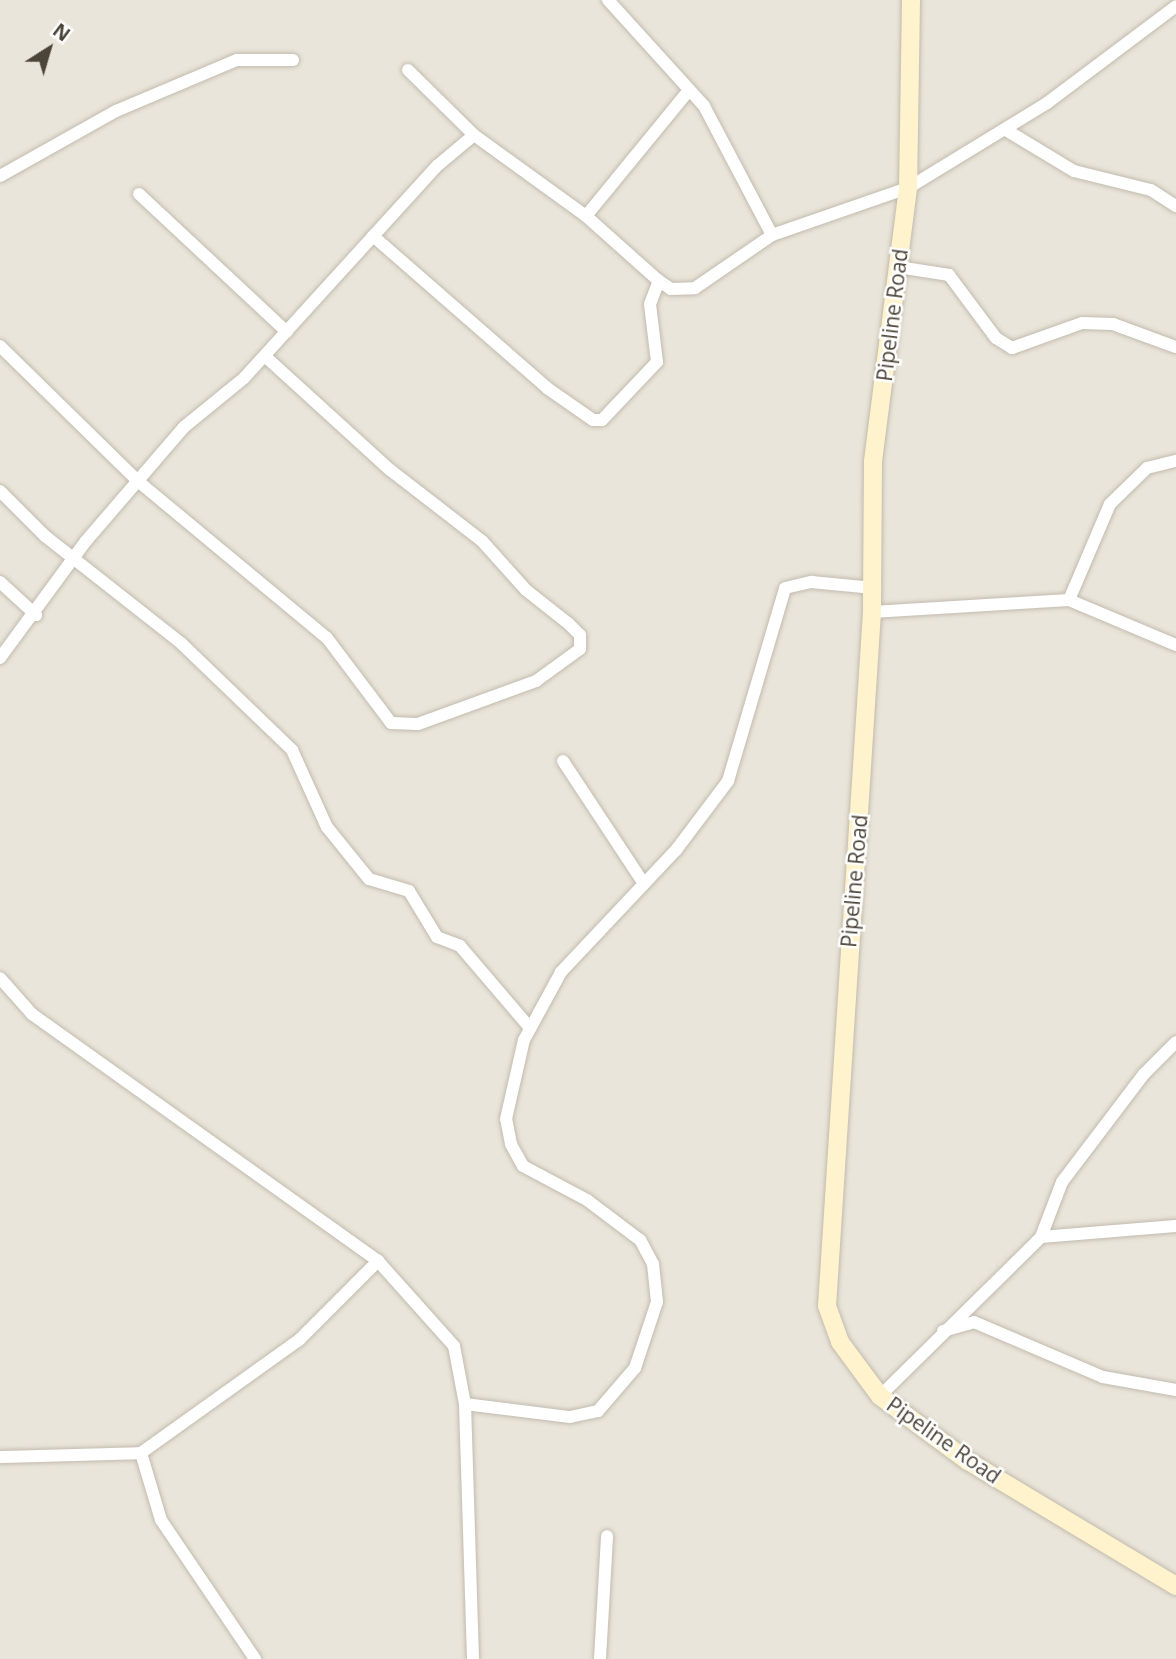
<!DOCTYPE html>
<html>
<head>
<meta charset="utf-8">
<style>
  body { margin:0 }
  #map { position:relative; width:1176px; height:1659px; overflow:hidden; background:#f6f3ec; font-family:"Open Sans",sans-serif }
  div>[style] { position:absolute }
  .residential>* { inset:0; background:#eae5da; transform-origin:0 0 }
  .roads { filter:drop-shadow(0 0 2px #c2bbae) drop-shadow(0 0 2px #c2bbae) }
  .street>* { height:12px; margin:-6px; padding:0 6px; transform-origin:6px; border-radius:6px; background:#fff }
  .secondary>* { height:18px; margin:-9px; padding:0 9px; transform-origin:9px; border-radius:9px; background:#fff3cd }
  span { translate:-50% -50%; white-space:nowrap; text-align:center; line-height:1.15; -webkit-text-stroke:5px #fff; paint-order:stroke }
  .street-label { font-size:21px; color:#4b4439 }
  .north { position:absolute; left:14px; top:14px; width:70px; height:70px; -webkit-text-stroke:5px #fff; paint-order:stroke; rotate:37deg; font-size:19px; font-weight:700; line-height:28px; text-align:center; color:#4b4439 }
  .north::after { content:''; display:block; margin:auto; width:24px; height:32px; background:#4b4439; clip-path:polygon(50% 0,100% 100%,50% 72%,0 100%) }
</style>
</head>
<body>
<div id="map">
  <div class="residential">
    <i style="left:0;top:0;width:1176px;height:1659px"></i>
  </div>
  <div class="roads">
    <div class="street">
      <i style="left:608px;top:0;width:143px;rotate:47.8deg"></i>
      <i style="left:704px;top:106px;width:146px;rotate:62.2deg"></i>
      <i style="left:408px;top:70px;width:93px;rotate:44.6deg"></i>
      <i style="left:1006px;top:130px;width:79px;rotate:31.1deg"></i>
      <i style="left:1074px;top:171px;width:79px;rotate:13.9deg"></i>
      <i style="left:1151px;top:190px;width:30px;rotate:33deg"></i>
      <i style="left:0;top:176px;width:133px;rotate:-29.3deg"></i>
      <i style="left:116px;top:111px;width:131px;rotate:-22.9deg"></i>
      <i style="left:237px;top:60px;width:56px"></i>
      <i style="left:139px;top:194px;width:202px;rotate:43deg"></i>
      <i style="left:586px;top:216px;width:163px;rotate:-50.7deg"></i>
      <i style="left:373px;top:236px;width:231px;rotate:41.1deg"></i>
      <i style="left:547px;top:388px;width:56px;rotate:34.8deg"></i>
      <i style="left:593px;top:420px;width:9px"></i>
      <i style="left:602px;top:420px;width:80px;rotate:-46.5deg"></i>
      <i style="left:657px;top:362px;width:58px;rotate:-96.9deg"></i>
      <i style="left:650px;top:304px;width:25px;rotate:-69deg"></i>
      <i style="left:898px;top:267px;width:52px;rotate:8.9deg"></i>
      <i style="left:949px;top:275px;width:79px;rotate:53.3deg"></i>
      <i style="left:996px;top:338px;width:19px;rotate:32deg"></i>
      <i style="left:1012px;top:348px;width:74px;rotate:-19.7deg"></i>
      <i style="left:1082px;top:323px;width:31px;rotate:2deg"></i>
      <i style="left:1113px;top:324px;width:67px;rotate:20.1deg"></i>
      <i style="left:0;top:346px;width:194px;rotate:44.4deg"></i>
      <i style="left:139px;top:482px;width:244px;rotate:39.7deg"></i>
      <i style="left:327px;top:638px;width:106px;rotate:53deg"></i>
      <i style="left:391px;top:723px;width:27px;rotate:2deg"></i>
      <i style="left:418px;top:724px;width:126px;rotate:-20deg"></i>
      <i style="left:536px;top:681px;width:54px;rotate:-36deg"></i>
      <i style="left:580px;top:649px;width:14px;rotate:-90deg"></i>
      <i style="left:580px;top:635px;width:16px;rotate:-135deg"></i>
      <i style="left:569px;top:624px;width:55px;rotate:-141.7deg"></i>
      <i style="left:526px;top:590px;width:66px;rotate:-131.9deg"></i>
      <i style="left:482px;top:541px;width:116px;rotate:-142.3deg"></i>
      <i style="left:390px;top:470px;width:168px;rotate:-137.7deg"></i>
      <i style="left:0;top:491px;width:64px;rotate:45deg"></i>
      <i style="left:45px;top:536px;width:174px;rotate:38.2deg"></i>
      <i style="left:182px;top:644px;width:153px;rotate:43.9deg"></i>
      <i style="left:292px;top:750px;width:85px;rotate:65.6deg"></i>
      <i style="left:327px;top:827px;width:67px;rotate:51.1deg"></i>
      <i style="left:369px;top:879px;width:42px;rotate:16.7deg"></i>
      <i style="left:409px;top:891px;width:54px;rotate:58.7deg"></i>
      <i style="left:437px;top:937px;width:25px;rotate:21deg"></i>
      <i style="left:460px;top:946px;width:108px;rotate:49.5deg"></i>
      <i style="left:0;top:582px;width:49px;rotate:42.5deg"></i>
      <i style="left:1069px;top:600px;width:104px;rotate:-66.9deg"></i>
      <i style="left:1110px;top:504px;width:52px;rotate:-44.2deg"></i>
      <i style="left:1147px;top:468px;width:30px;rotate:-14deg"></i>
      <i style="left:872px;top:612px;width:197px;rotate:-3.5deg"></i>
      <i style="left:1069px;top:600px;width:116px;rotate:22.8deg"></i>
      <i style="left:0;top:658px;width:145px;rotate:-53.7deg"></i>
      <i style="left:86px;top:541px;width:150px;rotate:-49.3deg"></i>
      <i style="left:184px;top:427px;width:77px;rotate:-39.2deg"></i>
      <i style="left:244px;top:378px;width:287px;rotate:-47.7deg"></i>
      <i style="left:437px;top:166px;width:48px;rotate:-40deg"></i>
      <i style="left:474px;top:135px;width:138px;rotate:35.9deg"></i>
      <i style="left:586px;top:216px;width:98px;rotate:41.7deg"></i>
      <i style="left:659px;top:281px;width:14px;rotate:34deg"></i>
      <i style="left:671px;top:289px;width:24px;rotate:-2deg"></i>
      <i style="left:695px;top:288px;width:93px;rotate:-34.5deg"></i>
      <i style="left:772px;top:235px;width:144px;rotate:-19.1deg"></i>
      <i style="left:908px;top:188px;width:163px;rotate:-31.4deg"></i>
      <i style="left:1047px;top:103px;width:161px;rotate:-36.9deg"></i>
      <i style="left:563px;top:761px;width:144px;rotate:56.6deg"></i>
      <i style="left:0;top:978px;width:48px;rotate:48.4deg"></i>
      <i style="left:32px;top:1014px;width:425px;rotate:35.5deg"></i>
      <i style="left:378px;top:1261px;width:114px;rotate:48.2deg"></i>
      <i style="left:454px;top:1346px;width:59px;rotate:79.3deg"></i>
      <i style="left:465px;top:1404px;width:255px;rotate:88.2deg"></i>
      <i style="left:1041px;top:1237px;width:59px;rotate:-69.1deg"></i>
      <i style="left:1062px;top:1182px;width:136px;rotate:-52.8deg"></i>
      <i style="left:1144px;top:1074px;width:45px;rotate:-45deg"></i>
      <i style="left:943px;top:1331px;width:32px;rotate:-16deg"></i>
      <i style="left:974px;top:1322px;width:140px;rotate:23.1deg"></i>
      <i style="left:1103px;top:1377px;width:74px;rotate:10.1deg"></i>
      <i style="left:880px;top:1396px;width:226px;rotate:-44.6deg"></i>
      <i style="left:1041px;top:1237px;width:135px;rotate:-4.7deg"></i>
      <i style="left:465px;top:1404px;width:106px;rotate:7.1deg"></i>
      <i style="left:570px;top:1417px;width:29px;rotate:-12deg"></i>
      <i style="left:598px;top:1411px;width:57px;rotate:-49.3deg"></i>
      <i style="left:635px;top:1368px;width:70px;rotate:-71.6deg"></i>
      <i style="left:657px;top:1302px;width:38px;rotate:-96deg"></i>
      <i style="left:653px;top:1264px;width:27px;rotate:-118deg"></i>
      <i style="left:640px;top:1240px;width:66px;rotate:-143deg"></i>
      <i style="left:587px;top:1200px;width:72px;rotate:-152deg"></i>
      <i style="left:523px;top:1166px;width:25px;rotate:-119deg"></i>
      <i style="left:511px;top:1144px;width:25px;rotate:-101deg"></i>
      <i style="left:506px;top:1119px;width:81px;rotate:-77.2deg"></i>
      <i style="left:524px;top:1040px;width:77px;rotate:-61.4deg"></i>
      <i style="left:561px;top:972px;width:168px;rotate:-46.7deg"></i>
      <i style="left:676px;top:850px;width:86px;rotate:-53deg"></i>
      <i style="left:728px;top:781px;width:201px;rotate:-73.5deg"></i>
      <i style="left:785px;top:588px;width:28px;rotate:-13deg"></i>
      <i style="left:812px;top:582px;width:61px;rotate:5.6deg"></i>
      <i style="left:141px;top:1453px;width:70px;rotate:73.4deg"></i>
      <i style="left:161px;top:1520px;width:168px;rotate:55.9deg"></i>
      <i style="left:0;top:1457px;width:141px;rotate:-1.6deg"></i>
      <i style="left:141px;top:1453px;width:194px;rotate:-35.6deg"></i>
      <i style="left:299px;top:1340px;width:112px;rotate:-45deg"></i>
      <i style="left:600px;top:1659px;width:123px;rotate:-86.7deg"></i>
    </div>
    <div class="secondary">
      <i style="left:911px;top:0;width:188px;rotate:90.9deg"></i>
      <i style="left:908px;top:188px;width:276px;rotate:97.3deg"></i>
      <i style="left:873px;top:462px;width:150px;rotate:90.4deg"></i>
      <i style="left:872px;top:612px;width:695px;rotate:93.71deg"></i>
      <i style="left:827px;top:1306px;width:38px;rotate:70deg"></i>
      <i style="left:840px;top:1342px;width:67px;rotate:53.5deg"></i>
      <i style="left:880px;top:1396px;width:109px;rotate:36.5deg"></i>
      <i style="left:968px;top:1461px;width:243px;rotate:31deg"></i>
    </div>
  </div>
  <div class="street-label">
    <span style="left:892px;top:315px;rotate:-83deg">Pipeline Road</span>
    <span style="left:854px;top:881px;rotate:-85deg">Pipeline Road</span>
    <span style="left:944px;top:1440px;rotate:35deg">Pipeline Road</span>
  </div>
  <div class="north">N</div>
</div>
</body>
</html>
